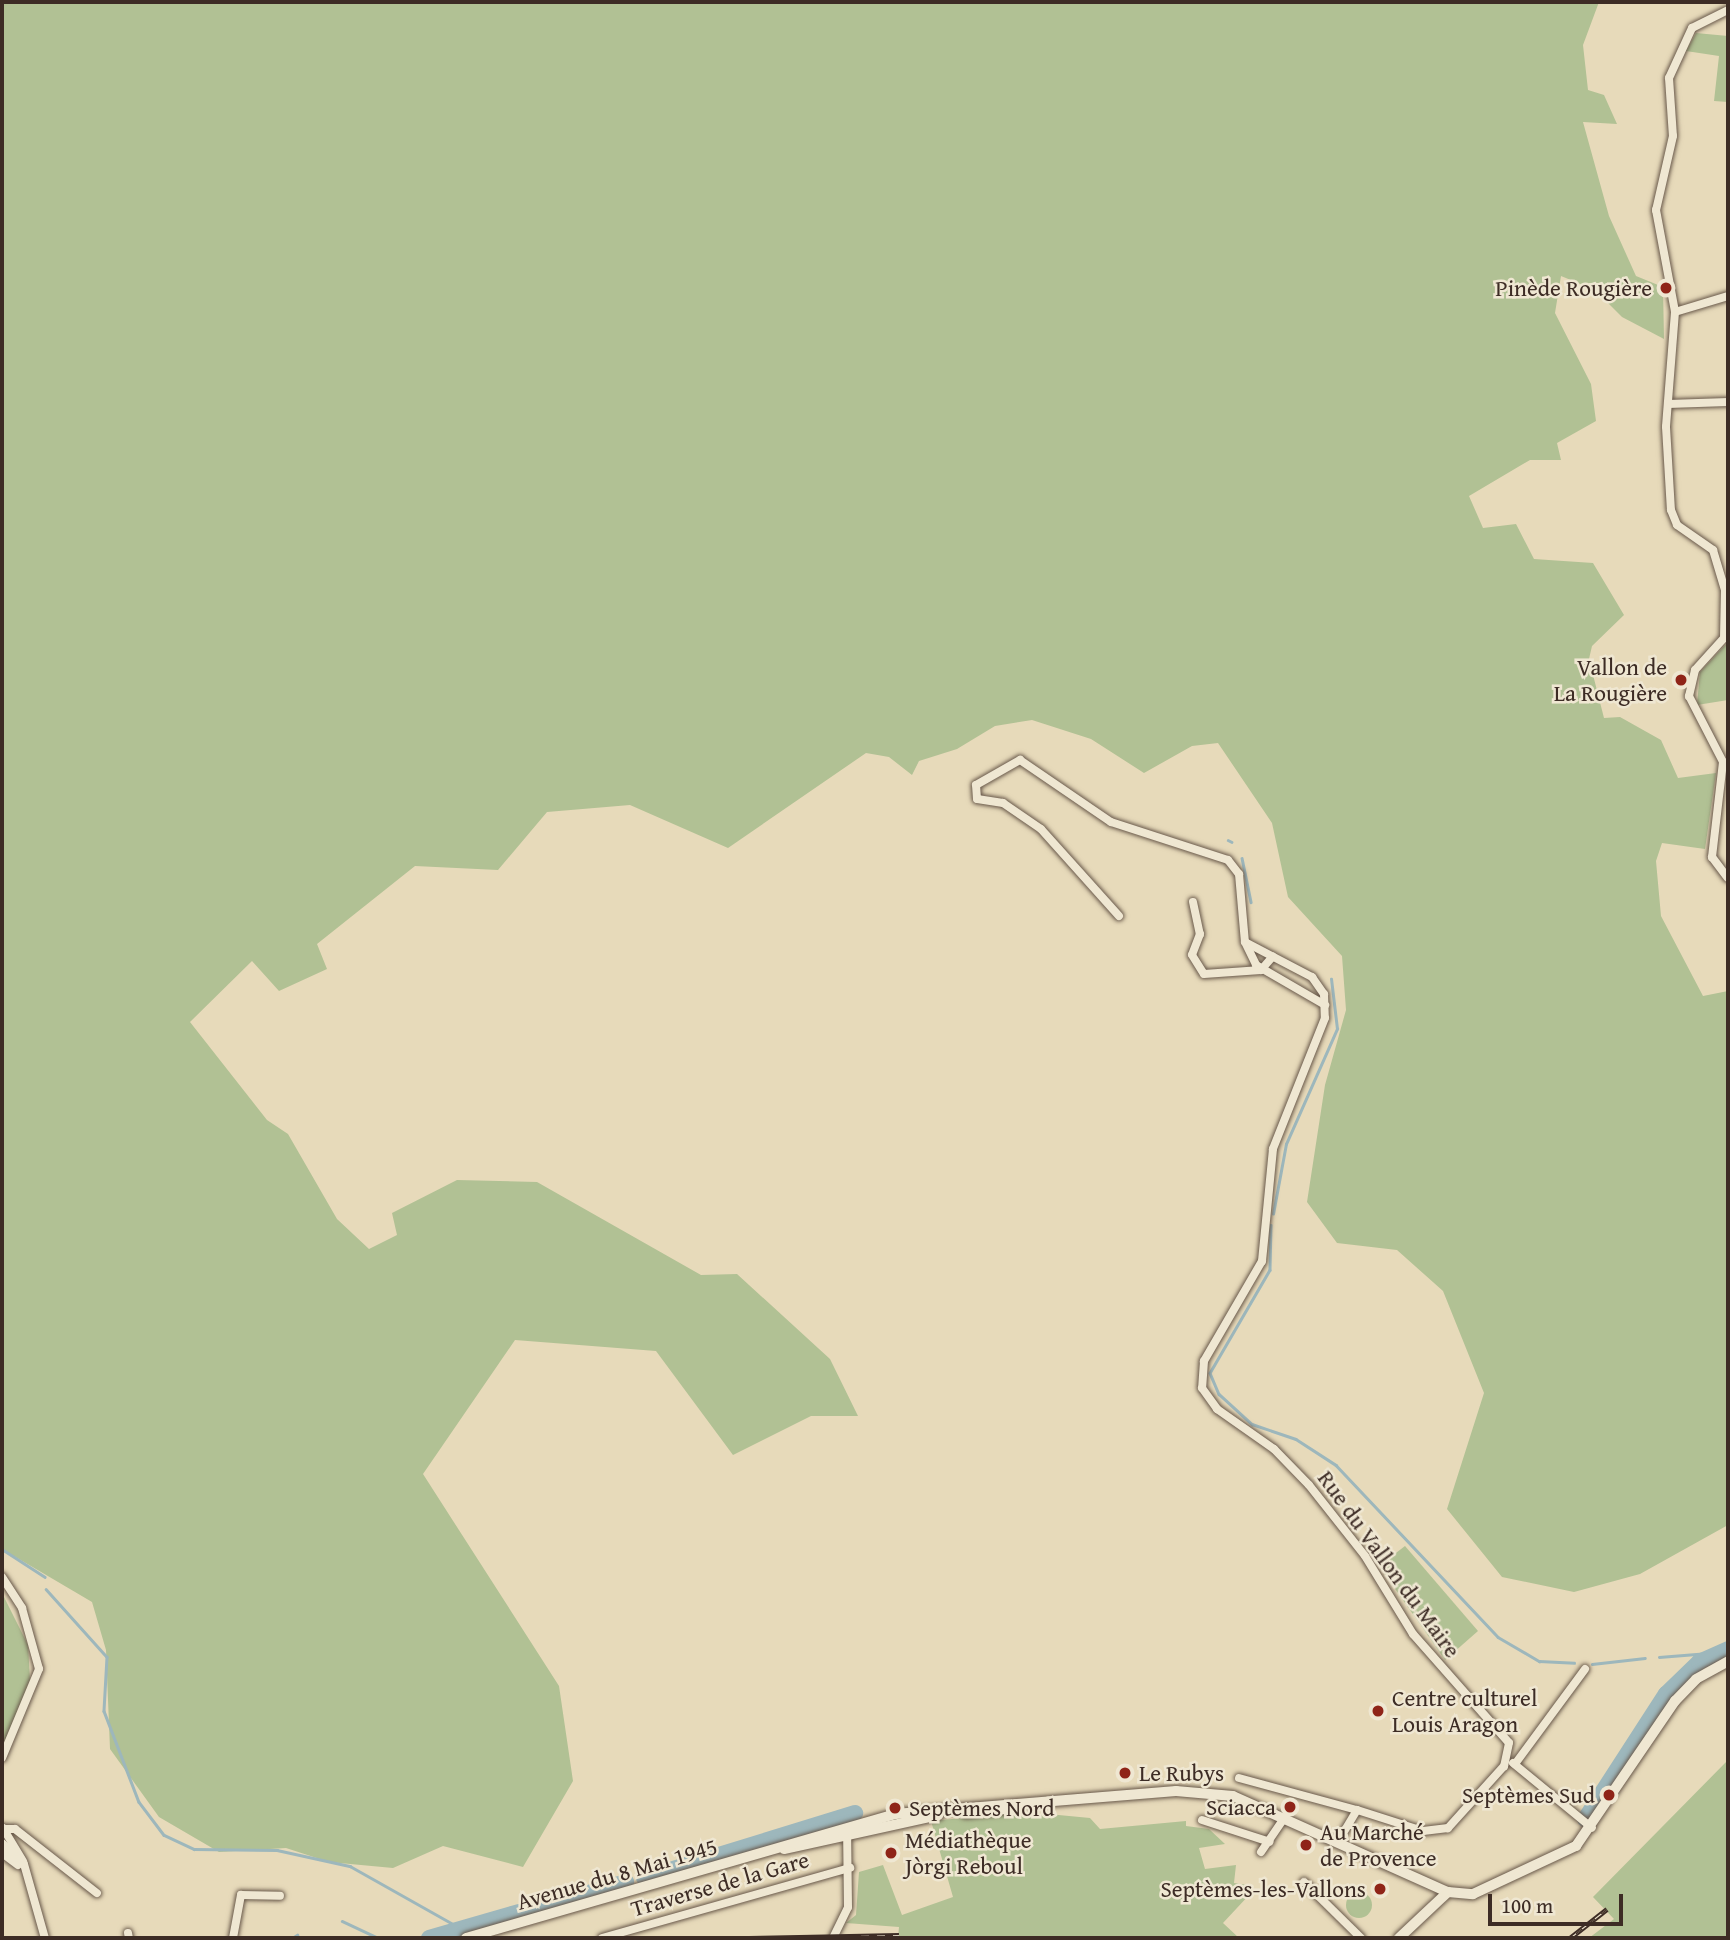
<!DOCTYPE html>
<html>
<head>
<meta charset="utf-8">
<style>
  body { margin:0 }
  #map { position:relative; width:1730px; height:1940px; overflow:hidden; background:#e7daba; font-family:"Gentium Book Plus",serif }
  div>[style] { position:absolute }
  .green>* { inset:0; background:#b1c194 }
  .round { border-radius:50% }
  .stream>* { height:2.5px; margin:-1.25px; padding:0 1.25px; transform-origin:1.25px; border-radius:1.25px; background:#9db7bc }
  .river>* { height:16px; margin:-8px; padding:0 8px; transform-origin:8px; border-radius:8px; background:#9db7bc }
  .roads { filter:drop-shadow(0 0 2px #68584a) drop-shadow(0 0 2px #68584a) }
  .minor>* { height:8px; margin:-4px; padding:0 4px; transform-origin:4px; border-radius:4px; background:#efe7d2 }
  .secondary>* { height:10px; margin:-5px; padding:0 5px; transform-origin:5px; border-radius:5px; background:#efe7d2 }
  .rail>* { height:5px; margin-top:-2.5px; transform-origin:0; background:repeating-linear-gradient(90deg,#efe7d2 0 8px,#3d2c25 0 16px); box-sizing:border-box; border-block:2px solid #3d2c25 }
  .dots>* { width:19px; height:19px; translate:-50% -50%; box-sizing:border-box; border:4px solid #efe7d2; border-radius:50% }
  span { translate:-50% -50%; white-space:nowrap; text-align:center; line-height:1.15; -webkit-text-stroke:5px #efe7d2; paint-order:stroke }
  .poi-label { font-size:23px; color:#3d2c25 }
  .right { translate:-100% -50%; text-align:right }
  .left { translate:0 -50%; text-align:left }
  .street-label { font-size:23px; color:#3d2c25 }
  .frame { position:absolute; inset:0; border:4px solid #3d2c25; pointer-events:none }
  .scale { position:absolute; left:1488px; top:1894px; width:135px; height:32px; box-sizing:border-box; border:4px solid #3d2c25; border-top:0; padding-left:9px; font-size:21px; line-height:24px; white-space:nowrap; color:#3d2c25; -webkit-text-stroke:5px #efe7d2; paint-order:stroke }
</style>
</head>
<body>
<div id="map">
  <div class="green">
    <i style="clip-path:polygon(2px 2px,1599px 2px,1583px 45px,1588px 90px,1604px 95px,1617px 124px,1583px 122px,1609px 216px,1636px 276px,1663px 287px,1664px 339px,1622px 317px,1595px 290px,1561px 276px,1555px 313px,1591px 384px,1596px 421px,1557px 443px,1561px 460px,1530px 460px,1469px 496px,1483px 528px,1516px 524px,1534px 559px,1593px 563px,1624px 615px,1592px 646px,1589px 659px,1604px 718px,1620px 717px,1661px 740px,1678px 778px,1716px 773px,1705px 849px,1662px 843px,1656px 861px,1661px 916px,1703px 996px,1728px 991px,1728px 1525px,1640px 1574px,1574px 1592px,1502px 1577px,1447px 1509px,1484px 1393px,1443px 1291px,1397px 1250px,1337px 1243px,1307px 1202px,1325px 1085px,1346px 1010px,1342px 956px,1288px 897px,1272px 823px,1218px 743px,1192px 746px,1144px 773px,1091px 739px,1032px 720px,995px 726px,957px 749px,919px 761px,912px 775px,889px 757px,866px 753px,728px 848px,630px 805px,547px 812px,498px 870px,415px 866px,317px 944px,327px 969px,279px 991px,252px 961px,190px 1022px,267px 1120px,288px 1134px,337px 1219px,369px 1249px,397px 1235px,392px 1213px,457px 1180px,537px 1182px,701px 1275px,737px 1274px,830px 1359px,858px 1416px,811px 1416px,733px 1455px,656px 1351px,515px 1340px,423px 1474px,559px 1686px,573px 1781px,523px 1867px,443px 1846px,393px 1868px,329px 1862px,286px 1848px,219px 1852px,159px 1817px,110px 1749px,106px 1650px,92px 1602px,2px 1549px)"></i>
    <i style="clip-path:polygon(1696px 33px,1728px 36px,1728px 102px,1714px 101px,1719px 56px,1686px 51px)"></i>
    <i style="clip-path:polygon(1728px 642px,1728px 700px,1697px 705px,1700px 672px)"></i>
    <i style="clip-path:polygon(1405px 1546px,1478px 1631px,1445px 1660px,1379px 1566px)"></i>
    <i style="clip-path:polygon(2px 1593px,28px 1645px,30px 1680px,2px 1748px)"></i>
    <i style="clip-path:polygon(1728px 1760px,1728px 1938px,1589px 1938px,1614px 1919px,1593px 1897px)"></i>
    <i style="clip-path:polygon(1027px 1812px,1090px 1818px,1100px 1829px,1186px 1821px,1186px 1826px,1209px 1829px,1225px 1844px,1199px 1848px,1205px 1869px,1236px 1865px,1234px 1883px,1248px 1885px,1250px 1894px,1223px 1923px,1239px 1938px,898px 1938px,899px 1927px,846px 1923px,856px 1915px,859px 1872px,883px 1865px,902px 1915px,953px 1897px,931px 1821px)"></i>
    <i class="round" style="left:1346px;top:1892px;width:26px;height:26px"></i>
  </div>
  <div class="stream">
    <i style="left:1228px;top:840px;width:4px;rotate:27deg"></i>
    <i style="left:1242px;top:858px;width:45px;rotate:78.4deg"></i>
    <i style="left:1273px;top:1214px;width:71px;rotate:-79.5deg"></i>
    <i style="left:1286px;top:1144px;width:126px;rotate:-66.1deg"></i>
    <i style="left:1337px;top:1029px;width:50px;rotate:-96.8deg"></i>
    <i style="left:1271px;top:1225px;width:45px;rotate:91.3deg"></i>
    <i style="left:1270px;top:1270px;width:119px;rotate:120.2deg"></i>
    <i style="left:1210px;top:1373px;width:23px;rotate:67deg"></i>
    <i style="left:1219px;top:1394px;width:45px;rotate:42.3deg"></i>
    <i style="left:1252px;top:1424px;width:46px;rotate:18.8deg"></i>
    <i style="left:1296px;top:1439px;width:48px;rotate:33deg"></i>
    <i style="left:1336px;top:1465px;width:236px;rotate:46.7deg"></i>
    <i style="left:1498px;top:1637px;width:48px;rotate:30.3deg"></i>
    <i style="left:1539px;top:1661px;width:35px;rotate:3deg"></i>
    <i style="left:2px;top:1549px;width:51px;rotate:33.1deg"></i>
    <i style="left:46px;top:1589px;width:91px;rotate:48.1deg"></i>
    <i style="left:107px;top:1657px;width:54px;rotate:93.2deg"></i>
    <i style="left:104px;top:1711px;width:97px;rotate:69deg"></i>
    <i style="left:139px;top:1802px;width:41px;rotate:52.9deg"></i>
    <i style="left:164px;top:1835px;width:33px;rotate:25deg"></i>
    <i style="left:194px;top:1849px;width:83px;rotate:0.7deg"></i>
    <i style="left:277px;top:1850px;width:75px;rotate:12.4deg"></i>
    <i style="left:350px;top:1866px;width:129px;rotate:29.4deg"></i>
    <i style="left:1659px;top:1657px;width:62px;rotate:-4.6deg"></i>
    <i style="left:1592px;top:1664px;width:53px;rotate:-6.5deg"></i>
    <i style="left:342px;top:1921px;width:40px;rotate:25deg"></i>
    <i style="left:292px;top:1938px;width:6px;rotate:-31deg"></i>
  </div>
  <div class="river">
    <i style="left:1585px;top:1819px;width:149px;rotate:-57.1deg"></i>
    <i style="left:1666px;top:1694px;width:46px;rotate:-44.1deg"></i>
    <i style="left:1699px;top:1662px;width:32px;rotate:-24deg"></i>
    <i style="left:644px;top:1878px;width:221px;rotate:-17.1deg"></i>
    <i style="left:585px;top:1894px;width:43px;rotate:-16.3deg"></i>
    <i style="left:530px;top:1910px;width:53px;rotate:-16.4deg"></i>
    <i style="left:429px;top:1938px;width:94px;rotate:-16.1deg"></i>
  </div>
  <div class="roads">
    <div class="minor">
      <i style="left:1728px;top:10px;width:40px;rotate:153.4deg"></i>
      <i style="left:1692px;top:28px;width:55px;rotate:114.7deg"></i>
      <i style="left:1669px;top:78px;width:58px;rotate:86.1deg"></i>
      <i style="left:1673px;top:136px;width:76px;rotate:102.9deg"></i>
      <i style="left:1656px;top:210px;width:104px;rotate:79.4deg"></i>
      <i style="left:1675px;top:312px;width:115px;rotate:94.5deg"></i>
      <i style="left:1666px;top:427px;width:83px;rotate:86.6deg"></i>
      <i style="left:1671px;top:510px;width:16px;rotate:68deg"></i>
      <i style="left:1677px;top:525px;width:44px;rotate:34.8deg"></i>
      <i style="left:1713px;top:550px;width:42px;rotate:73.3deg"></i>
      <i style="left:1725px;top:590px;width:48px;rotate:91.2deg"></i>
      <i style="left:1724px;top:638px;width:43px;rotate:132.2deg"></i>
      <i style="left:1695px;top:670px;width:27px;rotate:103deg"></i>
      <i style="left:1689px;top:696px;width:74px;rotate:62.7deg"></i>
      <i style="left:1723px;top:762px;width:96px;rotate:96.6deg"></i>
      <i style="left:1712px;top:857px;width:26px;rotate:53deg"></i>
      <i style="left:1675px;top:312px;width:55px;rotate:-16.8deg"></i>
      <i style="left:1668px;top:404px;width:60px;rotate:-1.9deg"></i>
      <i style="left:1193px;top:902px;width:33px;rotate:78deg"></i>
      <i style="left:1200px;top:934px;width:22px;rotate:111deg"></i>
      <i style="left:1192px;top:955px;width:22px;rotate:58deg"></i>
      <i style="left:1204px;top:974px;width:57px;rotate:-4deg"></i>
      <i style="left:1261px;top:970px;width:18px;rotate:-49deg"></i>
      <i style="left:1119px;top:916px;width:117px;rotate:-131.9deg"></i>
      <i style="left:1041px;top:829px;width:46px;rotate:-145.6deg"></i>
      <i style="left:1003px;top:803px;width:26px;rotate:-171deg"></i>
      <i style="left:977px;top:799px;width:14px;rotate:-94deg"></i>
      <i style="left:976px;top:785px;width:51px;rotate:-29.6deg"></i>
      <i style="left:1020px;top:760px;width:110px;rotate:34.3deg"></i>
      <i style="left:1111px;top:822px;width:123px;rotate:18deg"></i>
      <i style="left:1228px;top:860px;width:18px;rotate:52deg"></i>
      <i style="left:1239px;top:874px;width:68px;rotate:85deg"></i>
      <i style="left:1245px;top:942px;width:25px;rotate:64deg"></i>
      <i style="left:1256px;top:965px;width:80px;rotate:30.1deg"></i>
      <i style="left:1245px;top:942px;width:76px;rotate:27.6deg"></i>
      <i style="left:1312px;top:977px;width:21px;rotate:55deg"></i>
      <i style="left:1324px;top:994px;width:24px;rotate:88deg"></i>
      <i style="left:1325px;top:1018px;width:141px;rotate:111.7deg"></i>
      <i style="left:1273px;top:1149px;width:113px;rotate:95.6deg"></i>
      <i style="left:1262px;top:1261px;width:116px;rotate:120.1deg"></i>
      <i style="left:1204px;top:1361px;width:27px;rotate:94deg"></i>
      <i style="left:1202px;top:1388px;width:26px;rotate:54deg"></i>
      <i style="left:1217px;top:1409px;width:70px;rotate:35.1deg"></i>
      <i style="left:1274px;top:1449px;width:50px;rotate:45.8deg"></i>
      <i style="left:1309px;top:1485px;width:90px;rotate:51.7deg"></i>
      <i style="left:1365px;top:1556px;width:92px;rotate:58.4deg"></i>
      <i style="left:1413px;top:1634px;width:145px;rotate:48.6deg"></i>
      <i style="left:1509px;top:1743px;width:24px;rotate:102deg"></i>
      <i style="left:1504px;top:1766px;width:84px;rotate:132.1deg"></i>
      <i style="left:1448px;top:1828px;width:25px;rotate:173deg"></i>
      <i style="left:1423px;top:1831px;width:69px;rotate:-162.3deg"></i>
      <i style="left:1357px;top:1810px;width:37px;rotate:121deg"></i>
      <i style="left:2px;top:1577px;width:37px;rotate:57deg"></i>
      <i style="left:22px;top:1608px;width:63px;rotate:74.4deg"></i>
      <i style="left:39px;top:1669px;width:96px;rotate:112.6deg"></i>
      <i style="left:1513px;top:1763px;width:102px;rotate:39.4deg"></i>
      <i style="left:1515px;top:1764px;width:118px;rotate:-53.6deg"></i>
      <i style="left:1239px;top:1778px;width:122px;rotate:15.2deg"></i>
      <i style="left:1202px;top:1820px;width:71px;rotate:17.9deg"></i>
      <i style="left:3px;top:1828px;width:39px;rotate:59deg"></i>
      <i style="left:4px;top:1829px;width:11px"></i>
      <i style="left:15px;top:1829px;width:104px;rotate:38deg"></i>
      <i style="left:2px;top:1843px;width:30px;rotate:44deg"></i>
      <i style="left:24px;top:1864px;width:77px;rotate:74.2deg"></i>
      <i style="left:1261px;top:1852px;width:42px;rotate:-55.6deg"></i>
      <i style="left:2px;top:1853px;width:20px;rotate:37deg"></i>
      <i style="left:1304px;top:1882px;width:80px;rotate:44.5deg"></i>
      <i style="left:128px;top:1933px;width:5px;rotate:79deg"></i>
      <i style="left:233px;top:1938px;width:44px;rotate:-79.5deg"></i>
      <i style="left:241px;top:1895px;width:39px;rotate:1deg"></i>
      <i style="left:602px;top:1938px;width:258px;rotate:-15.8deg"></i>
      <i style="left:833px;top:1938px;width:34px;rotate:-64deg"></i>
      <i style="left:848px;top:1907px;width:78px;rotate:-90.7deg"></i>
    </div>
    <div class="secondary">
      <i style="left:965px;top:1813px;width:50px;rotate:-5.7deg"></i>
      <i style="left:784px;top:1849px;width:158px;rotate:-12.4deg"></i>
      <i style="left:466px;top:1938px;width:447px;rotate:-16.1deg"></i>
      <i style="left:895px;top:1814px;width:282px;rotate:-4.7deg"></i>
      <i style="left:1176px;top:1791px;width:57px;rotate:5deg"></i>
      <i style="left:1233px;top:1796px;width:235px;rotate:24.1deg"></i>
      <i style="left:1448px;top:1892px;width:25px;rotate:5deg"></i>
      <i style="left:1473px;top:1894px;width:114px;rotate:-25deg"></i>
      <i style="left:1576px;top:1846px;width:176px;rotate:-55.7deg"></i>
      <i style="left:1675px;top:1701px;width:30px;rotate:-46deg"></i>
      <i style="left:1696px;top:1679px;width:37px;rotate:-29deg"></i>
      <i style="left:1399px;top:1938px;width:67px;rotate:-43.2deg"></i>
    </div>
  </div>
  <div class="rail">
    <i style="left:749px;top:1938px;width:150px;rotate:-1.1deg"></i>
    <i style="left:1570px;top:1938px;width:47px;rotate:-38.1deg"></i>
  </div>
  <div class="dots">
    <i style="left:1666px;top:288px;background:#8f2418"></i>
    <i style="left:1681px;top:680px;background:#8f2418"></i>
    <i style="left:1378px;top:1711px;background:#8f2418"></i>
    <i style="left:1125px;top:1773px;background:#8f2418"></i>
    <i style="left:1609px;top:1795px;background:#8f2418"></i>
    <i style="left:1290px;top:1807px;background:#8f2418"></i>
    <i style="left:895px;top:1808px;background:#8f2418"></i>
    <i style="left:1306px;top:1845px;background:#8f2418"></i>
    <i style="left:891px;top:1853px;background:#8f2418"></i>
    <i style="left:1380px;top:1889px;background:#8f2418"></i>
  </div>
  <div class="poi-label">
    <span class="right" style="left:1652px;top:288px">Pinède Rougière</span>
    <span class="right" style="left:1667px;top:680px">Vallon de<br>La Rougière</span>
    <span class="left" style="left:1392px;top:1711px">Centre culturel<br>Louis Aragon</span>
    <span class="left" style="left:1139px;top:1773px">Le Rubys</span>
    <span class="right" style="left:1595px;top:1795px">Septèmes Sud</span>
    <span class="right" style="left:1276px;top:1807px">Sciacca</span>
    <span class="left" style="left:909px;top:1808px">Septèmes Nord</span>
    <span class="left" style="left:1320px;top:1845px">Au Marché<br>de Provence</span>
    <span class="left" style="left:905px;top:1853px">Médiathèque<br>Jòrgi Reboul</span>
    <span class="right" style="left:1366px;top:1889px">Septèmes-les-Vallons</span>
  </div>
  <div class="street-label">
    <span style="left:1389px;top:1564px;rotate:54deg">Rue du Vallon du Maire</span>
    <span style="left:617px;top:1874px;rotate:-16deg">Avenue du 8 Mai 1945</span>
    <span style="left:720px;top:1884px;rotate:-16deg">Traverse de la Gare</span>
  </div>
  <div class="frame"></div>
  <div class="scale">100 m</div>
</div>
</body>
</html>
